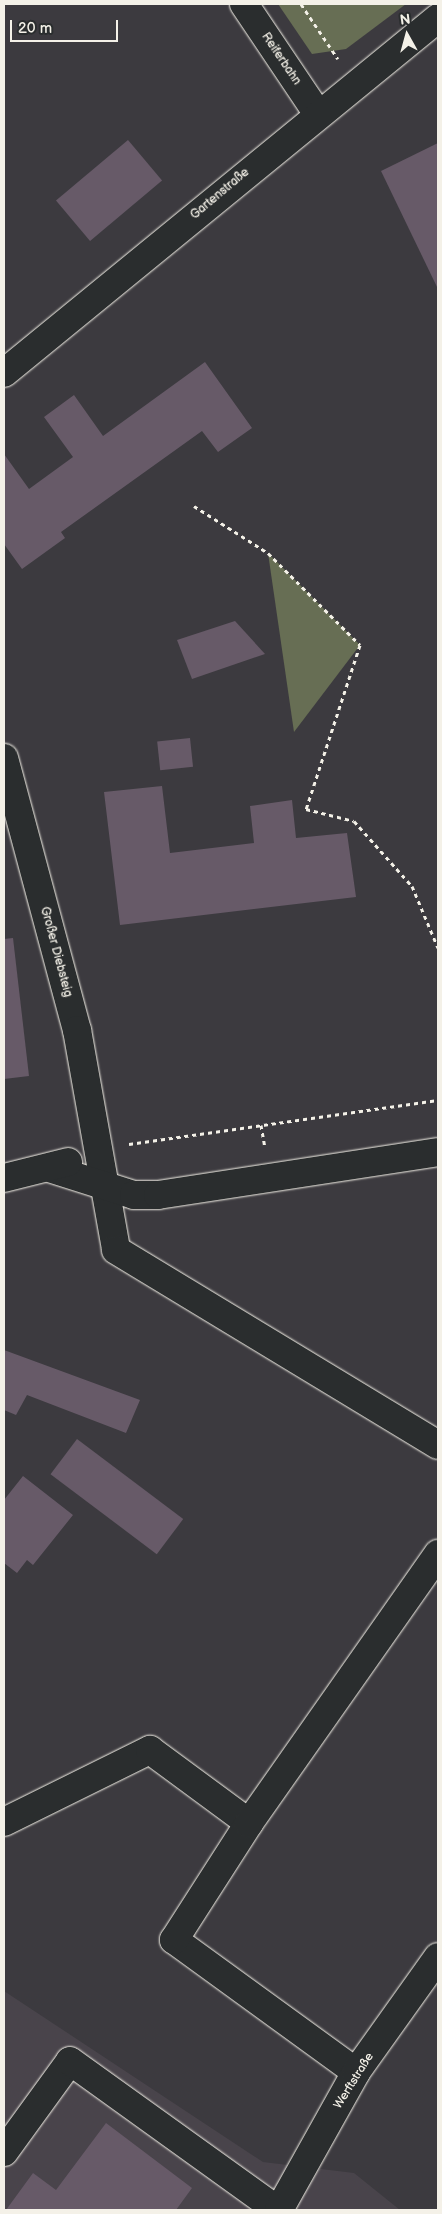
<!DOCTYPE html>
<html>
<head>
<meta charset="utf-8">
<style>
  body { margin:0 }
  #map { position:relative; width:442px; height:2214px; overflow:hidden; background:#3c3a3f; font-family:"Balsamiq Sans",sans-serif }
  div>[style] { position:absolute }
  .built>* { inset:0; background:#49444b }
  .green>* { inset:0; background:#676e54 }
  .building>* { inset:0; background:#675a68; transform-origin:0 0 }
  .path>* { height:3px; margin-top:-1.5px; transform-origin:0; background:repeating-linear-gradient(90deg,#f4f1e8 0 4px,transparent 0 8px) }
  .roads { filter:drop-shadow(0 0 1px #f4f1e8) drop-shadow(0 0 1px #f4f1e8) }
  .minor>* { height:28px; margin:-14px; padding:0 14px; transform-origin:14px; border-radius:14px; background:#2a2d2e }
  span { translate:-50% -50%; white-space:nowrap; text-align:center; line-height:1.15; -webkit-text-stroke:4px #2a2d2e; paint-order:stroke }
  .street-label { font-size:12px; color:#f4f1e8 }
  .frame { position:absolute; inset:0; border:5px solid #f4f1e8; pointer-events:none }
  .north { position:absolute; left:382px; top:10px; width:50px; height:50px; -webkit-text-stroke:4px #2a2d2e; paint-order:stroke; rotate:353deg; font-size:14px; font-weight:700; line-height:20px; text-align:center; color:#f4f1e8 }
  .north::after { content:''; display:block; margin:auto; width:18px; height:22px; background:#f4f1e8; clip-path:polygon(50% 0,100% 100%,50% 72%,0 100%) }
  .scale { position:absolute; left:10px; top:20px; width:108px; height:22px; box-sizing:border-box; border:2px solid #f4f1e8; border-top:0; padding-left:6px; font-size:15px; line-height:18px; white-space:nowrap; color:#f4f1e8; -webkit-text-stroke:4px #2a2d2e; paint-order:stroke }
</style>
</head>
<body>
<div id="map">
  <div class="built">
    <i style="clip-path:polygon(4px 1991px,263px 2162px,354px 2173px,400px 2210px,4px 2210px)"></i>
  </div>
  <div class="green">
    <i style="clip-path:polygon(278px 4px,406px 4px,346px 49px,312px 54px)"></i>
    <i style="clip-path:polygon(268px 553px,360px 645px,294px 732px)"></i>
  </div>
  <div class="building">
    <i style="left:128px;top:140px;width:53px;height:94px;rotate:50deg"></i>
    <i style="clip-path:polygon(438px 143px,438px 289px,381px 171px)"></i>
    <i style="clip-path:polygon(205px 362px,252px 428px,218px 452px,202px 431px,61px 532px,65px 538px,22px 569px,4px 544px,4px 454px,29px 489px,73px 457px,44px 417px,74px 395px,103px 436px)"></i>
    <i style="clip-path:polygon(235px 621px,265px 654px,192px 679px,177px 640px)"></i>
    <i style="left:190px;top:738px;width:29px;height:33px;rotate:84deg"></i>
    <i style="clip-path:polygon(162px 786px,170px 853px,254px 843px,250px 806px,292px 800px,296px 838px,347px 833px,356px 897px,120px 925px,104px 792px)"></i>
    <i style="clip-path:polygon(13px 938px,29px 1076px,4px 1079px,4px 939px)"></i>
    <i style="clip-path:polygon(4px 1350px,140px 1400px,126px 1433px,27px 1395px,16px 1415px,4px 1410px)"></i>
    <i style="left:77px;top:1439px;width:133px;height:44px;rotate:37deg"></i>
    <i style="clip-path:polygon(23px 1476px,73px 1515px,33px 1565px,27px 1560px,17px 1573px,4px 1563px,4px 1500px)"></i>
    <i style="clip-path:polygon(106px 2123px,192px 2188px,176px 2210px,6px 2210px,33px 2173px,56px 2190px)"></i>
  </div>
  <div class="path">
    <i style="left:301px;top:4px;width:66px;rotate:56.1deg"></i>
    <i style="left:194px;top:506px;width:88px;rotate:32.4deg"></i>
    <i style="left:268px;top:553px;width:130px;rotate:45deg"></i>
    <i style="left:360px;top:645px;width:173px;rotate:108.2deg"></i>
    <i style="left:306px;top:809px;width:49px;rotate:14deg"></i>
    <i style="left:354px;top:821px;width:87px;rotate:48.3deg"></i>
    <i style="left:412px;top:886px;width:67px;rotate:67.2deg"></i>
    <i style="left:261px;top:1125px;width:22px;rotate:80deg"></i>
    <i style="left:129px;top:1144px;width:312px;rotate:-8.1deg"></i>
  </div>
  <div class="roads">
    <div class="minor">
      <i style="left:244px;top:4px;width:133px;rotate:56.1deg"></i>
      <i style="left:4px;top:373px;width:561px;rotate:-39.28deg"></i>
      <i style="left:4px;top:758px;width:282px;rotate:75deg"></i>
      <i style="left:77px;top:1030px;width:223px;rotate:79.9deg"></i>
      <i style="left:116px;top:1250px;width:376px;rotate:31.2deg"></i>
      <i style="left:52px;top:1169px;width:86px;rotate:17.6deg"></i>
      <i style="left:134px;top:1195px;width:24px"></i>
      <i style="left:158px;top:1195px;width:283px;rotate:-8.7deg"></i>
      <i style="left:4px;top:1178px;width:66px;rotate:-14deg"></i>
      <i style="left:4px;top:1822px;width:163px;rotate:-26.3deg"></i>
      <i style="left:150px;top:1750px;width:123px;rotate:36.4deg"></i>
      <i style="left:356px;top:2072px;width:225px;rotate:-144deg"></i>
      <i style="left:174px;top:1940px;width:139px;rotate:-57.3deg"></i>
      <i style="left:249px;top:1823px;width:329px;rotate:-54.9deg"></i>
      <i style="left:4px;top:2152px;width:112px;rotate:-54deg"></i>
      <i style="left:70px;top:2061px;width:255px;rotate:35.7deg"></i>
      <i style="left:279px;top:2210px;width:158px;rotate:-60.8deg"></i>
      <i style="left:356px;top:2072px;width:141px;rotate:-54.5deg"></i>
    </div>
  </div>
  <div class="street-label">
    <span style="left:281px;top:59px;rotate:56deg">Reiferbahn</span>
    <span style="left:220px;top:194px;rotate:-40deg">Gartenstraße</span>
    <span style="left:56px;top:952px;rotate:75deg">Großer Diebsteig</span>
    <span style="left:354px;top:2081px;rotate:-58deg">Werftstraße</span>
  </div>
  <div class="frame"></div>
  <div class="north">N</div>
  <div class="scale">20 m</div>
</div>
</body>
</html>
